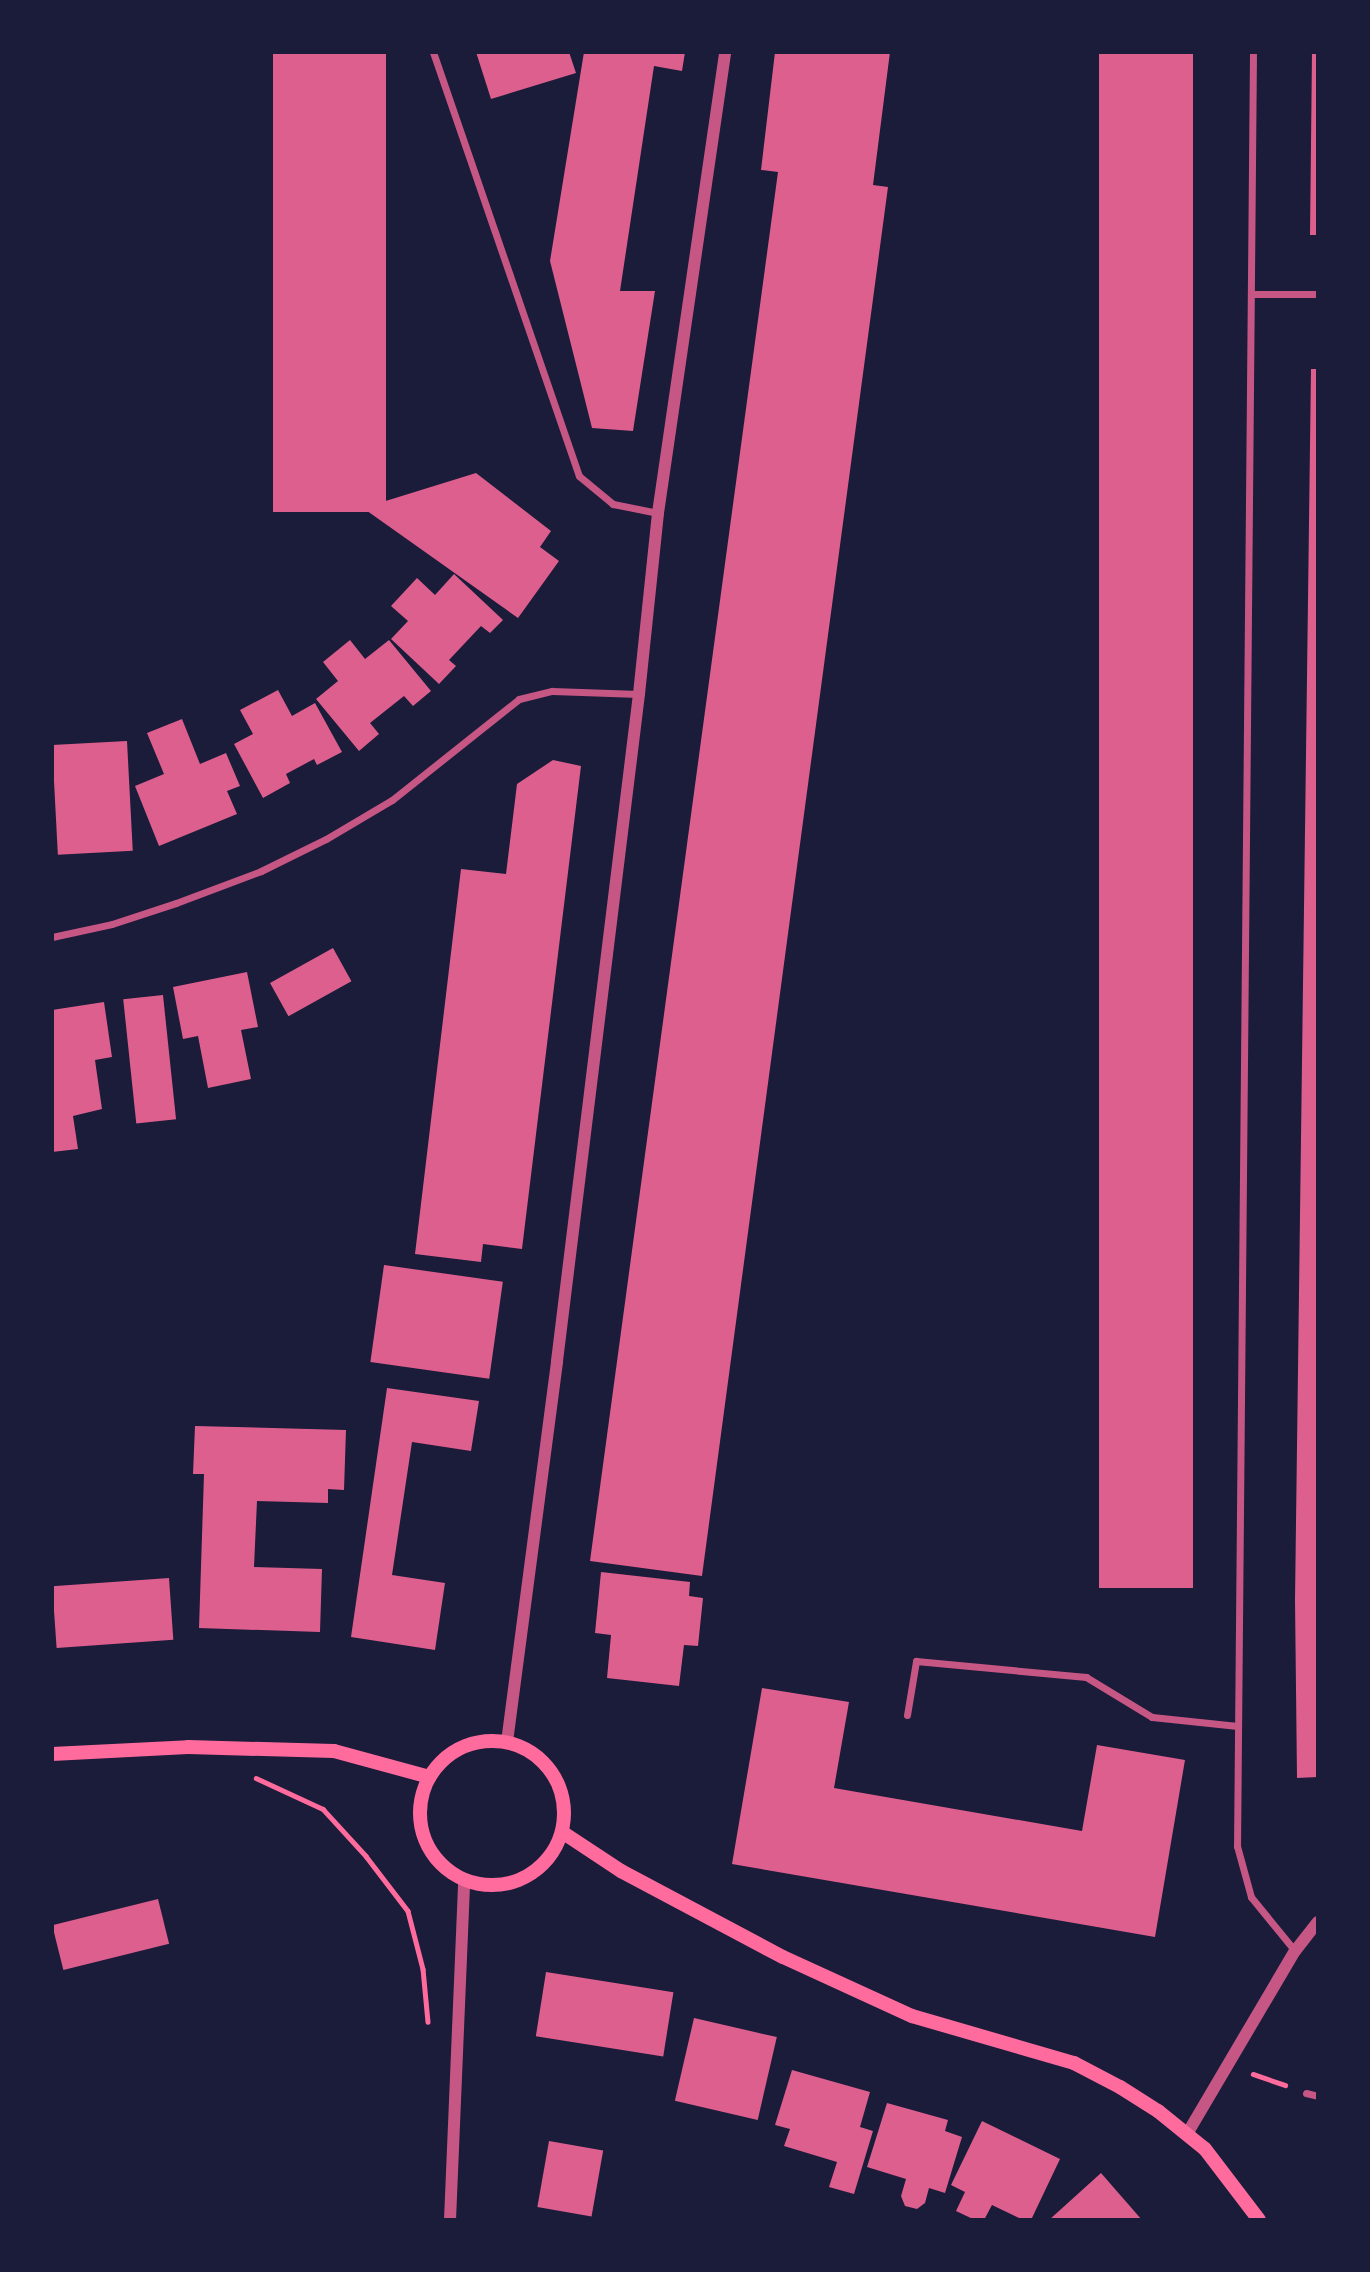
<!DOCTYPE html>
<html>
<head>
<meta charset="utf-8">
<style>
  body { margin:0 }
  #map { position:relative; width:1370px; height:2272px; overflow:hidden; background:#1b1b3a; font-family:"Zilla Slab",serif }
  div>[style] { position:absolute }
  .building>* { inset:0; background:#dd5f8e; transform-origin:0 0 }
  .path>* { height:4.5px; margin:-2.25px; padding:0 2.25px; transform-origin:2.25px; border-radius:2.25px; background:#ff6b9d }
  .minor>* { height:7px; margin:-3.5px; padding:0 3.5px; transform-origin:3.5px; border-radius:3.5px; background:#c65784 }
  .tertiary>* { height:12px; margin:-6px; padding:0 6px; transform-origin:6px; border-radius:6px; background:#c65784 }
  .secondary>* { height:14px; margin:-7px; padding:0 7px; transform-origin:7px; border-radius:7px; background:#ff6b9d }
  .secondary>.ring { margin:-7px; padding:0; box-sizing:content-box; background:none; border:14px solid #ff6b9d; border-radius:50% }
  span { translate:-50% -50%; white-space:nowrap; text-align:center; line-height:1.15; -webkit-text-stroke:5px #1b1b3a; paint-order:stroke }
  .frame { position:absolute; inset:0; border:54px solid #1b1b3a; pointer-events:none }
</style>
</head>
<body>
<div id="map">
  <div class="building">
    <i style="left:273px;top:52px;width:113px;height:460px"></i>
    <i style="clip-path:polygon(476px 52px,569px 52px,576px 73px,491px 99px)"></i>
    <i style="clip-path:polygon(584px 52px,685px 52px,682px 71px,654px 66px,620px 291px,655px 291px,633px 431px,592px 428px,550px 261px)"></i>
    <i style="clip-path:polygon(775px 52px,890px 52px,873px 185px,888px 187px,702px 1576px,590px 1561px,778px 172px,761px 170px)"></i>
    <i style="left:1099px;top:52px;width:94px;height:1536px"></i>
    <i style="clip-path:polygon(1312px 52px,1318px 52px,1318px 235px,1310px 235px)"></i>
    <i style="clip-path:polygon(1311px 369px,1318px 369px,1318px 1777px,1297px 1778px,1295px 1600px)"></i>
    <i style="clip-path:polygon(476px 473px,551px 531px,540px 547px,559px 561px,518px 618px,363px 508px)"></i>
    <i style="clip-path:polygon(454px 574px,503px 620px,490px 633px,481px 626px,449px 660px,456px 666px,439px 684px,391px 639px,408px 621px,391px 606px,417px 578px,435px 595px)"></i>
    <i style="clip-path:polygon(350px 640px,365px 659px,389px 640px,431px 691px,413px 706px,404px 696px,370px 723px,379px 734px,359px 751px,316px 699px,338px 681px,323px 662px)"></i>
    <i style="clip-path:polygon(278px 690px,292px 716px,315px 703px,342px 752px,317px 765px,314px 759px,286px 774px,290px 783px,263px 798px,234px 744px,253px 734px,240px 710px)"></i>
    <i style="clip-path:polygon(182px 719px,200px 764px,226px 753px,240px 786px,227px 791px,237px 814px,159px 846px,135px 786px,164px 774px,147px 733px)"></i>
    <i style="left:127px;top:741px;width:110px;height:75px;rotate:87deg"></i>
    <i style="clip-path:polygon(553px 760px,581px 766px,522px 1249px,483px 1244px,481px 1262px,415px 1254px,461px 869px,506px 874px,517px 784px)"></i>
    <i style="left:333px;top:948px;width:38px;height:72px;rotate:61deg"></i>
    <i style="clip-path:polygon(247px 972px,258px 1027px,241px 1030px,251px 1079px,208px 1088px,198px 1036px,183px 1039px,173px 987px)"></i>
    <i style="left:163px;top:995px;width:125px;height:40px;rotate:84deg"></i>
    <i style="clip-path:polygon(104px 1002px,112px 1057px,95px 1060px,102px 1109px,73px 1116px,78px 1149px,52px 1152px,52px 1010px)"></i>
    <i style="left:384px;top:1265px;width:120px;height:98px;rotate:8deg"></i>
    <i style="clip-path:polygon(387px 1388px,479px 1401px,471px 1451px,412px 1442px,392px 1575px,445px 1583px,435px 1650px,351px 1637px)"></i>
    <i style="clip-path:polygon(195px 1426px,346px 1430px,344px 1490px,328px 1489px,328px 1503px,257px 1501px,254px 1567px,322px 1569px,320px 1632px,199px 1628px,204px 1474px,193px 1474px)"></i>
    <i style="clip-path:polygon(601px 1572px,690px 1582px,689px 1596px,703px 1598px,698px 1646px,684px 1645px,679px 1686px,607px 1678px,611px 1635px,595px 1633px)"></i>
    <i style="left:169px;top:1578px;width:62px;height:117px;rotate:86deg"></i>
    <i style="clip-path:polygon(762px 1688px,849px 1702px,834px 1788px,1082px 1831px,1097px 1745px,1185px 1760px,1155px 1937px,732px 1864px)"></i>
    <i style="left:158px;top:1899px;width:46px;height:109px;rotate:76deg"></i>
    <i style="left:546px;top:1972px;width:129px;height:65px;rotate:9deg"></i>
    <i style="left:694px;top:2018px;width:85px;height:85px;rotate:13deg"></i>
    <i style="clip-path:polygon(792px 2070px,870px 2092px,860px 2127px,873px 2131px,854px 2194px,829px 2187px,837px 2162px,784px 2146px,790px 2129px,775px 2125px)"></i>
    <i style="clip-path:polygon(887px 2103px,948px 2120px,945px 2131px,962px 2137px,945px 2193px,929px 2188px,925px 2203px,917px 2209px,905px 2206px,901px 2196px,906px 2179px,867px 2167px)"></i>
    <i style="clip-path:polygon(982px 2121px,1060px 2159px,1031px 2220px,1023px 2220px,992px 2205px,984px 2220px,975px 2220px,956px 2211px,965px 2192px,951px 2185px)"></i>
    <i style="left:549px;top:2141px;width:55px;height:67px;rotate:10deg"></i>
    <i style="clip-path:polygon(1101px 2173px,1142px 2220px,1049px 2220px)"></i>
  </div>
  <div class="path">
    <i style="left:256px;top:1778px;width:74px;rotate:24.8deg"></i>
    <i style="left:323px;top:1809px;width:64px;rotate:47.5deg"></i>
    <i style="left:366px;top:1856px;width:69px;rotate:52.6deg"></i>
    <i style="left:408px;top:1911px;width:60px;rotate:75.5deg"></i>
    <i style="left:423px;top:1969px;width:53px;rotate:84.6deg"></i>
    <i style="left:1253px;top:2074px;width:34px;rotate:19deg"></i>
  </div>
  <div class="minor">
    <i style="left:433px;top:52px;width:448px;rotate:71deg"></i>
    <i style="left:579px;top:476px;width:44px;rotate:39.5deg"></i>
    <i style="left:613px;top:504px;width:46px;rotate:11.3deg"></i>
    <i style="left:1253px;top:52px;width:1794px;rotate:90.51deg"></i>
    <i style="left:1237px;top:1846px;width:53px;rotate:74.6deg"></i>
    <i style="left:1251px;top:1897px;width:70px;rotate:50.8deg"></i>
    <i style="left:1251px;top:294px;width:67px"></i>
    <i style="left:52px;top:937px;width:61px;rotate:-12.2deg"></i>
    <i style="left:112px;top:924px;width:67px;rotate:-18.2deg"></i>
    <i style="left:176px;top:903px;width:91px;rotate:-20.6deg"></i>
    <i style="left:261px;top:871px;width:72px;rotate:-26.2deg"></i>
    <i style="left:326px;top:839px;width:77px;rotate:-30.6deg"></i>
    <i style="left:392px;top:800px;width:162px;rotate:-38.5deg"></i>
    <i style="left:519px;top:699px;width:34px;rotate:-14deg"></i>
    <i style="left:552px;top:691px;width:87px;rotate:2deg"></i>
    <i style="left:907px;top:1715px;width:55px;rotate:-80.5deg"></i>
    <i style="left:916px;top:1661px;width:171px;rotate:5.4deg"></i>
    <i style="left:1086px;top:1677px;width:77px;rotate:31.2deg"></i>
    <i style="left:1152px;top:1717px;width:86px;rotate:6deg"></i>
    <i style="left:1306px;top:2093px;width:12px;rotate:14deg"></i>
  </div>
  <div class="tertiary">
    <i style="left:507px;top:1742px;width:384px;rotate:-82.5deg"></i>
    <i style="left:557px;top:1361px;width:672px;rotate:-82.99deg"></i>
    <i style="left:639px;top:694px;width:182px;rotate:-84deg"></i>
    <i style="left:658px;top:513px;width:466px;rotate:-81.7deg"></i>
    <i style="left:1187px;top:2134px;width:212px;rotate:-59.5deg"></i>
    <i style="left:1295px;top:1951px;width:37px;rotate:-52deg"></i>
    <i style="left:450px;top:2220px;width:340px;rotate:-87.6deg"></i>
  </div>
  <div class="secondary">
    <i class="ring" style="left:420px;top:1741px;width:130px;height:130px"></i>
    <i style="left:52px;top:1754px;width:136px;rotate:-2.9deg"></i>
    <i style="left:188px;top:1747px;width:146px;rotate:1.6deg"></i>
    <i style="left:334px;top:1751px;width:99px;rotate:15.2deg"></i>
    <i style="left:562px;top:1832px;width:71px;rotate:33.5deg"></i>
    <i style="left:621px;top:1871px;width:183px;rotate:28deg"></i>
    <i style="left:783px;top:1957px;width:142px;rotate:24.6deg"></i>
    <i style="left:912px;top:2016px;width:169px;rotate:16.2deg"></i>
    <i style="left:1074px;top:2063px;width:52px;rotate:27.6deg"></i>
    <i style="left:1120px;top:2087px;width:45px;rotate:32.3deg"></i>
    <i style="left:1158px;top:2111px;width:60px;rotate:39deg"></i>
    <i style="left:1205px;top:2149px;width:89px;rotate:52.7deg"></i>
  </div>
  <div class="frame"></div>
</div>
</body>
</html>
